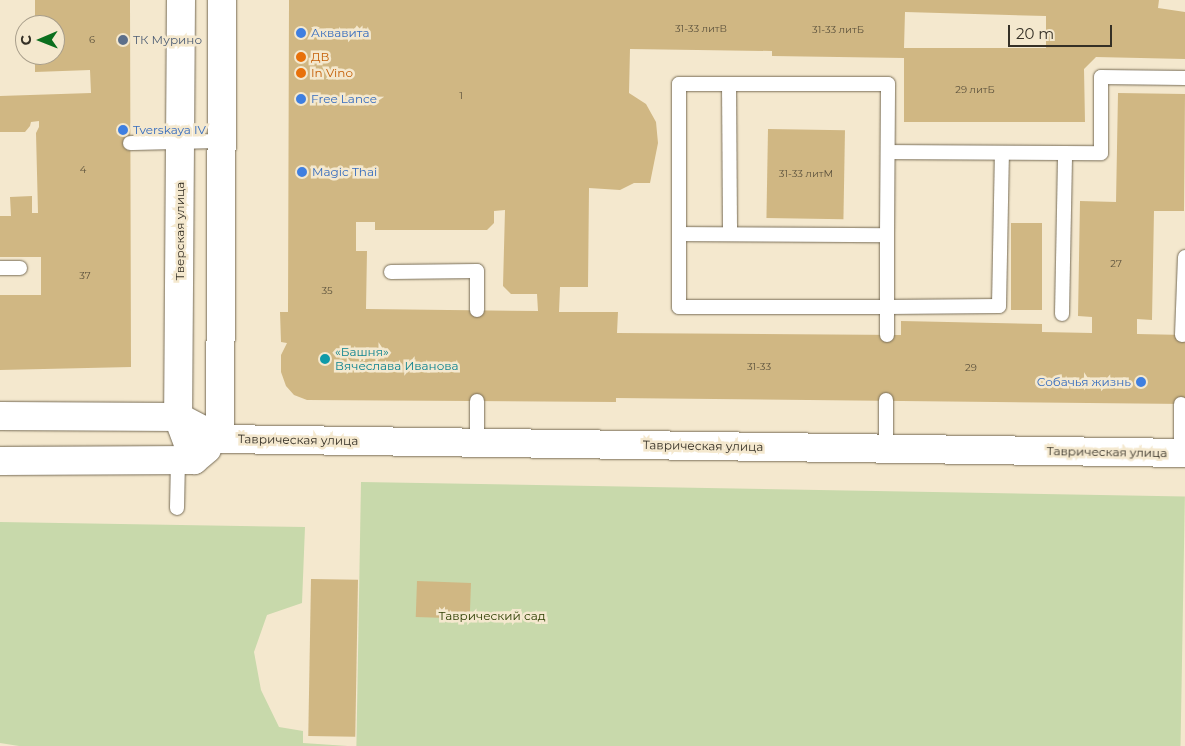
<!DOCTYPE html>
<html>
<head>
<meta charset="utf-8">
<style>
  body { margin:0 }
  #map { position:relative; width:1185px; height:746px; overflow:hidden; background:#f4e8ce; font-family:Montserrat,sans-serif }
  div>[style] { position:absolute }
  .green>* { inset:0; background:#c8d9ab; transform-origin:0 0 }
  .building>* { inset:0; background:#d0b783; transform-origin:0 0 }
  .roads { filter:drop-shadow(0 0 1px #776c56) drop-shadow(0 0 1px #776c56) }
  .service>* { height:14px; margin:-7px; padding:0 7px; transform-origin:7px; border-radius:7px; background:#fff }
  .tertiary>* { height:28px; margin:-14px; padding:0 14px; transform-origin:14px; border-radius:14px; background:#fff }
  .dots>* { width:14px; height:14px; translate:-50% -50%; box-sizing:border-box; border:2px solid #f4e8ce; border-radius:50% }
  span { translate:-50% -50%; white-space:nowrap; text-align:center; line-height:1.15; -webkit-text-stroke:5px #f4e8ce; paint-order:stroke }
  .number-label { font-size:10px; color:#5c523d }
  .number-label span { -webkit-text-stroke-width:0 }
  .shop-label { font-size:12px; color:#366cbe }
  .left { translate:0 -50%; text-align:left }
  .right { translate:-100% -50%; text-align:right }
  .service-label { font-size:12px; color:#4e5e75 }
  .food-label { font-size:12px; color:#c56008 }
  .street-label { font-size:12px; color:#353026 }
  .culture-label { font-size:12px; color:#0d838f }
  .park-label { font-size:12px; color:#2c3d00 }
  .north { position:absolute; left:15px; top:15px; width:50px; height:50px; box-sizing:border-box; background:#f4e8ce; border:1px solid #a89e8b; border-radius:50%; rotate:269deg; font-size:14px; font-weight:700; line-height:20px; text-align:center; color:#353026 }
  .north::after { content:''; display:block; margin:auto; width:18px; height:22px; background:#0b6f1e; clip-path:polygon(50% 0,100% 100%,50% 72%,0 100%) }
  .scale { position:absolute; left:1008px; top:25px; width:104px; height:22px; box-sizing:border-box; border:2px solid #353026; border-top:0; padding-left:6px; font-size:15px; line-height:18px; white-space:nowrap; color:#353026; -webkit-text-stroke:4px #f4e8ce; paint-order:stroke }
</style>
</head>
<body>
<div id="map">
  <div class="green">
    <i style="left:361px;top:482px;width:824px;height:264px;rotate:1deg"></i>
    <i style="clip-path:polygon(0 522px,305px 527px,302px 603px,267px 615px,254px 652px,261px 690px,279px 727px,303px 731px,303px 743px,348px 746px,19px 746px,0 743px)"></i>
  </div>
  <div class="building">
    <i style="clip-path:polygon(35px 0,130px 0,131px 367px,0 370px,0 295px,41px 295px,41px 257px,0 257px,0 216px,11px 216px,10px 197px,32px 196px,32px 213px,38px 213px,36px 133px,39px 127px,39px 121px,31px 122px,30px 126px,25px 132px,0 132px,0 96px,91px 93px,90px 70px,35px 72px,35px 55px,55px 55px,55px 25px,35px 25px)"></i>
    <i style="clip-path:polygon(evenodd,289px 0,1159px 0,1158px 8px,1185px 12px,1185px 59px,1096px 57px,1084px 69px,1085px 122px,904px 122px,904px 58px,772px 56px,772px 51px,630px 49px,629px 93px,646px 104px,656px 122px,658px 143px,650px 183px,634px 183px,620px 190px,589px 188px,588px 287px,560px 287px,559px 312px,618px 312px,617px 333px,901px 335px,901px 321px,1042px 324px,1042px 332px,1092px 333px,1092px 317px,1078px 316px,1080px 201px,1116px 202px,1118px 93px,1185px 94px,1184px 211px,1154px 211px,1152px 320px,1137px 319px,1137px 334px,1185px 335px,1185px 404px,616px 398px,616px 402px,307px 400px,294px 395px,286px 386px,281px 372px,281px 355px,287px 343px,281px 342px,280px 312px,288px 312px,289px 0,905px 12px,1046px 16px,1046px 48px,904px 48px,905px 12px,289px 0,505px 210px,503px 286px,511px 294px,537px 294px,538px 311px,366px 309px,367px 251px,356px 251px,356px 222px,375px 222px,375px 230px,487px 230px,494px 223px,494px 211px,505px 210px)"></i>
    <i style="left:768px;top:129px;width:77px;height:89px;rotate:1deg"></i>
    <i style="left:1011px;top:223px;width:31px;height:87px"></i>
    <i style="left:311px;top:579px;width:47px;height:157px;rotate:1deg"></i>
    <i style="left:417px;top:581px;width:54px;height:36px;rotate:2deg"></i>
  </div>
  <div class="roads">
    <div class="service">
      <i style="left:729px;top:84px;width:150px;rotate:89.6deg"></i>
      <i style="left:130px;top:143px;width:91px;rotate:-1.3deg"></i>
      <i style="left:888px;top:152px;width:213px;rotate:0.3deg"></i>
      <i style="left:1101px;top:153px;width:76px;rotate:-90deg"></i>
      <i style="left:1101px;top:77px;width:84px;rotate:0.7deg"></i>
      <i style="left:679px;top:234px;width:208px;rotate:0.3deg"></i>
      <i style="left:0;top:268px;width:20px"></i>
      <i style="left:391px;top:272px;width:86px;rotate:-0.7deg"></i>
      <i style="left:477px;top:271px;width:39px;rotate:90deg"></i>
      <i style="left:1062px;top:314px;width:161px;rotate:-88.9deg"></i>
      <i style="left:887px;top:335px;width:100px;rotate:-90deg"></i>
      <i style="left:887px;top:235px;width:151px;rotate:-89.6deg"></i>
      <i style="left:888px;top:84px;width:209px;rotate:180deg"></i>
      <i style="left:679px;top:84px;width:223px;rotate:90deg"></i>
      <i style="left:679px;top:307px;width:208px"></i>
      <i style="left:887px;top:307px;width:112px;rotate:-0.5deg"></i>
      <i style="left:999px;top:306px;width:153px;rotate:-88.9deg"></i>
      <i style="left:1182px;top:335px;width:78px;rotate:-87.8deg"></i>
      <i style="left:477px;top:401px;width:42px;rotate:90deg"></i>
      <i style="left:886px;top:449px;width:49px;rotate:-90deg"></i>
      <i style="left:1181px;top:453px;width:49px;rotate:-90deg"></i>
      <i style="left:177px;top:508px;width:48px;rotate:-88.8deg"></i>
    </div>
    <div class="tertiary">
      <i style="left:181px;top:0;width:417px;rotate:90.4deg"></i>
      <i style="left:178px;top:417px;width:46px;rotate:69.6deg"></i>
      <i style="left:0;top:416px;width:178px;rotate:0.3deg"></i>
      <i style="left:178px;top:417px;width:47px;rotate:27.6deg"></i>
      <i style="left:220px;top:439px;width:965px;rotate:0.83deg"></i>
      <i style="left:220px;top:439px;width:439px;rotate:-89.7deg"></i>
      <i style="left:0;top:461px;width:194px;rotate:-0.3deg"></i>
      <i style="left:194px;top:460px;width:17px;rotate:-40deg"></i>
    </div>
  </div>
  <div class="dots">
    <i style="left:301px;top:33px;background:#3f7fe0"></i>
    <i style="left:123px;top:40px;background:#5c6f8a"></i>
    <i style="left:301px;top:57px;background:#e8710a"></i>
    <i style="left:301px;top:73px;background:#e8710a"></i>
    <i style="left:301px;top:99px;background:#3f7fe0"></i>
    <i style="left:123px;top:130px;background:#3f7fe0"></i>
    <i style="left:302px;top:172px;background:#3f7fe0"></i>
    <i style="left:325px;top:359px;background:#0f9aa8"></i>
    <i style="left:1141px;top:382px;background:#3f7fe0"></i>
  </div>
  <div class="number-label">
    <span style="left:701px;top:29px">31-33 литВ</span>
    <span style="left:838px;top:30px">31-33 литБ</span>
    <span style="left:92px;top:40px">6</span>
    <span style="left:975px;top:90px">29 литБ</span>
    <span style="left:461px;top:96px">1</span>
    <span style="left:83px;top:170px">4</span>
    <span style="left:806px;top:174px">31-33 литМ</span>
    <span style="left:1116px;top:264px">27</span>
    <span style="left:85px;top:276px">37</span>
    <span style="left:327px;top:291px">35</span>
    <span style="left:759px;top:367px">31-33</span>
    <span style="left:971px;top:368px">29</span>
  </div>
  <div class="shop-label">
    <span class="left" style="left:311px;top:33px">Аквавита</span>
    <span class="left" style="left:311px;top:99px">Free Lance</span>
    <span class="left" style="left:133px;top:130px">Tverskaya IV</span>
    <span class="left" style="left:312px;top:172px">Magic Thai</span>
    <span class="right" style="left:1131px;top:382px">Собачья жизнь</span>
  </div>
  <div class="service-label">
    <span class="left" style="left:133px;top:40px">ТК Мурино</span>
  </div>
  <div class="food-label">
    <span class="left" style="left:311px;top:57px">ДВ</span>
    <span class="left" style="left:311px;top:73px">In Vino</span>
  </div>
  <div class="street-label">
    <span style="left:180px;top:231px;rotate:-90deg">Тверская улица</span>
    <span style="left:298px;top:440px;rotate:1deg">Таврическая улица</span>
    <span style="left:703px;top:446px;rotate:1deg">Таврическая улица</span>
    <span style="left:1107px;top:452px;rotate:1deg">Таврическая улица</span>
  </div>
  <div class="culture-label">
    <span class="left" style="left:335px;top:359px">«Башня»<br>Вячеслава Иванова</span>
  </div>
  <div class="park-label">
    <span style="left:492px;top:616px">Таврический сад</span>
  </div>
  <div class="north">С</div>
  <div class="scale">20 m</div>
</div>
</body>
</html>
